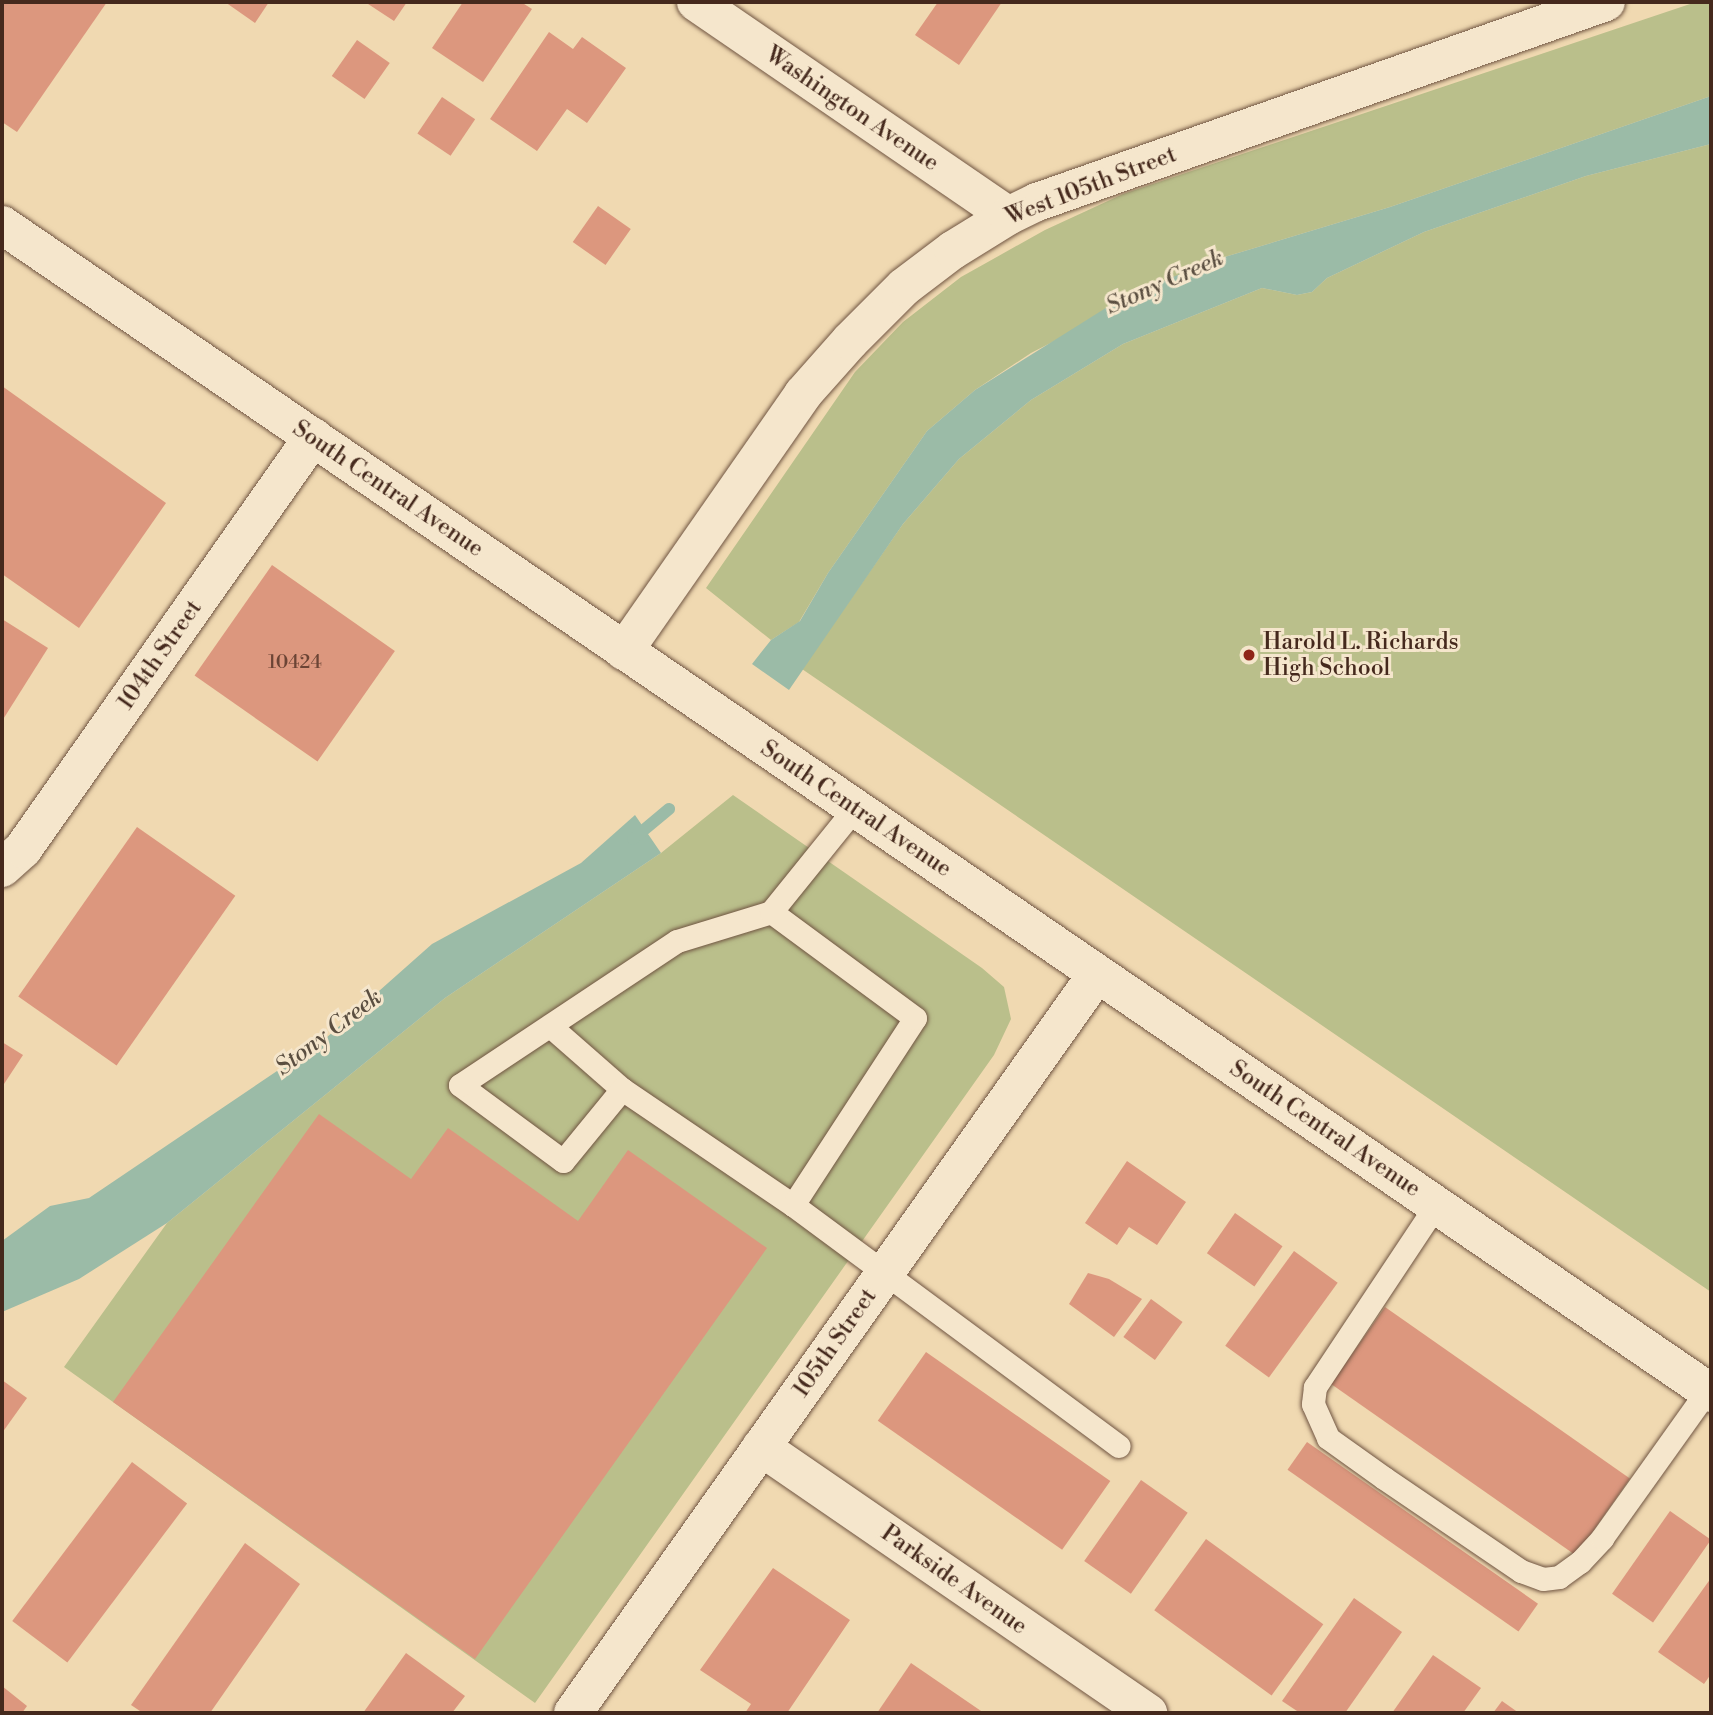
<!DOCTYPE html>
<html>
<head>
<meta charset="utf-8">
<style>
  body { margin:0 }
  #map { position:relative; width:1713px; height:1715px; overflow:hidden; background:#f0d9b1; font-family:"Libre Bodoni",serif }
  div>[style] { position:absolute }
  .green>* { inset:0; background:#babf8b }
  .water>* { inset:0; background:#9bbba7 }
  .stream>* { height:12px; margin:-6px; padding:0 6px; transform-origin:6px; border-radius:6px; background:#9bbba7 }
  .building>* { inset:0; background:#dc977e; transform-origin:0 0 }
  .roads { filter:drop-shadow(0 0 2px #705542) drop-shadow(0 0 2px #705542) }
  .service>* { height:23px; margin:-11.5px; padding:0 11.5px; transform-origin:11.5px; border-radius:11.5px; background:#f5e6cc }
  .minor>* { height:38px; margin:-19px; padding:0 19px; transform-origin:19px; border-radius:19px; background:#f5e6cc }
  .tertiary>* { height:38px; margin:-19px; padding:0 19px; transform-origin:19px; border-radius:19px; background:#f5e6cc }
  .dots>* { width:19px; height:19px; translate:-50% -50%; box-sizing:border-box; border:4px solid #f5e6cc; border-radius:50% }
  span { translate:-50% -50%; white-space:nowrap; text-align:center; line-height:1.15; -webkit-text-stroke:6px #f5e6cc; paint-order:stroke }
  .number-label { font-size:19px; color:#6b4435 }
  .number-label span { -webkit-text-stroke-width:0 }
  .street-label { font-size:23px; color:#45291d }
  .poi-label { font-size:23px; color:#45291d }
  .left { translate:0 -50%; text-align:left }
  .water-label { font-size:24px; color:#5a4e40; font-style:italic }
  .frame { position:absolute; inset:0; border:4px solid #45291d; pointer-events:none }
</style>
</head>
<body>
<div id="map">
  <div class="green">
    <i style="clip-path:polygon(1696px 2px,1711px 2px,1711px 96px,1390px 207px,1208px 262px,1031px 353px,975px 390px,927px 431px,828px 573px,799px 622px,771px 640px,706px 588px,855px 372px,903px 322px,961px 277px,1045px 230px,1123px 194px)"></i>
    <i style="clip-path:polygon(1711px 144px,1711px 1292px,802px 669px,903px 524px,959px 459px,1031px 400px,1123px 344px,1262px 288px,1297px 295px,1312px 292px,1327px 278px,1424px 232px,1586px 176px)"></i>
    <i style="clip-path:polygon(733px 795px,982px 968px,1004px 987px,1011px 1019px,994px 1055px,535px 1703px,64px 1367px,167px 1223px,445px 998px,661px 853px)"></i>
  </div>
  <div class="water">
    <i style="clip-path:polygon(1711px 96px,1711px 144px,1586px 176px,1424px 232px,1327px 278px,1312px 292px,1297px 295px,1262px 288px,1123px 344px,1031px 400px,959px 459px,903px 524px,789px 690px,752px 664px,771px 640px,800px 621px,828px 573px,927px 431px,975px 390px,1117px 301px,1208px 262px,1390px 207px)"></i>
    <i style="clip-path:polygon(635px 815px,661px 853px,445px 998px,167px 1223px,79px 1279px,2px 1312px,2px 1241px,50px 1206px,89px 1198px,326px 1038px,432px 944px,581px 863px)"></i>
  </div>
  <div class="stream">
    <i style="left:633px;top:839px;width:47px;rotate:-39.8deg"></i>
  </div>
  <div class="building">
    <i style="clip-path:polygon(2px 2px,107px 2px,17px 132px,2px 122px)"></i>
    <i style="clip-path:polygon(225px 2px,269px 2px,255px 23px)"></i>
    <i style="clip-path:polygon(365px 2px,407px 2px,394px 21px)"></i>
    <i style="clip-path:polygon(463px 2px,521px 2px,532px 9px,483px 82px,432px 48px)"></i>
    <i style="clip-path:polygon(938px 2px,1002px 2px,959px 65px,915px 35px)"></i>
    <i style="clip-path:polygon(549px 32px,573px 49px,582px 37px,626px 68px,587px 123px,567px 109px,537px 151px,490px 119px)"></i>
    <i style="left:357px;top:40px;width:40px;height:44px;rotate:35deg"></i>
    <i style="left:442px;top:97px;width:40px;height:44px;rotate:34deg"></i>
    <i style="left:598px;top:206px;width:40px;height:44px;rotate:35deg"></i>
    <i style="clip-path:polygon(2px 386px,166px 503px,79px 628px,2px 574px)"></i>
    <i style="left:272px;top:565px;width:150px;height:135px;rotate:35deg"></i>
    <i style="clip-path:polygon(2px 619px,48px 648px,2px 721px)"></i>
    <i style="left:137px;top:827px;width:120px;height:207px;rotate:35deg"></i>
    <i style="clip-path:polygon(2px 1042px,23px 1055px,2px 1087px)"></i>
    <i style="clip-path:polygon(319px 1114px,411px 1179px,448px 1128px,578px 1221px,628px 1150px,767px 1248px,475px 1659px,113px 1402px)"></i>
    <i style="clip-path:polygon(1127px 1161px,1186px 1202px,1157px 1245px,1129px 1227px,1117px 1245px,1085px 1223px)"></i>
    <i style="left:1235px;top:1213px;width:58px;height:49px;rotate:35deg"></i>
    <i style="left:1294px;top:1251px;width:54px;height:117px;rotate:36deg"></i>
    <i style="clip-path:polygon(1088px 1273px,1109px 1279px,1142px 1299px,1114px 1337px,1069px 1304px)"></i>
    <i style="left:1151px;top:1299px;width:39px;height:47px;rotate:36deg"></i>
    <i style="left:1385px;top:1307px;width:299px;height:94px;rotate:35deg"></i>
    <i style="left:926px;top:1352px;width:225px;height:84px;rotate:35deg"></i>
    <i style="clip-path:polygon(2px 1380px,27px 1398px,2px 1433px)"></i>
    <i style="left:1307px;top:1442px;width:282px;height:34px;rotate:35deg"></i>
    <i style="left:132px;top:1462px;width:69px;height:199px;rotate:37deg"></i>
    <i style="left:1141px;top:1480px;width:57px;height:99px;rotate:35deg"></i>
    <i style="left:1670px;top:1511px;width:50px;height:101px;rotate:35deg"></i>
    <i style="left:1206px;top:1539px;width:145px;height:88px;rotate:36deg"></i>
    <i style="clip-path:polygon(245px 1543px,300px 1584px,210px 1713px,143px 1713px,131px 1705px)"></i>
    <i style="clip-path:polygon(773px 1568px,850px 1620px,787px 1713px,745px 1713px,751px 1704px,700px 1670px)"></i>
    <i style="clip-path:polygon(1711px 1578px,1711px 1674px,1704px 1684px,1658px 1652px)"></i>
    <i style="clip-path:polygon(1354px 1598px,1402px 1632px,1345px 1713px,1300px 1713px,1282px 1701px)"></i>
    <i style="clip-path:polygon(406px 1653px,465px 1696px,452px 1713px,363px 1713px)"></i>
    <i style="clip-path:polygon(1433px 1655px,1481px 1688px,1463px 1713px,1392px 1713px)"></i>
    <i style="clip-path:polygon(911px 1663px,984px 1713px,877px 1713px)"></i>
    <i style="clip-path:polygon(2px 1686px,27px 1706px,22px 1713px,2px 1713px)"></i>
    <i style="clip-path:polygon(1502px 1701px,1519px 1713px,1493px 1713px)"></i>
  </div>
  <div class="roads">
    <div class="service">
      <i style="left:550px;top:1026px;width:96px;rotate:41.2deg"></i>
      <i style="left:622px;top:1089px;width:207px;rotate:34.2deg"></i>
      <i style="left:793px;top:1205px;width:405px;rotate:36.5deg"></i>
      <i style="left:622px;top:1089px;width:93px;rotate:129.3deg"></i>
      <i style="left:563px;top:1161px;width:128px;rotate:-143.6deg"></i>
      <i style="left:460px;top:1085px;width:260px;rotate:-33.6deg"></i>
      <i style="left:677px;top:941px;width:98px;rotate:-17.1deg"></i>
      <i style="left:793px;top:1205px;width:223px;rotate:-56.9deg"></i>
      <i style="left:915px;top:1018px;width:179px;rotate:-143.6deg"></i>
      <i style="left:771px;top:912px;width:134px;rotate:-51.1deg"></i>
      <i style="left:1436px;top:1205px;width:219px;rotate:123.6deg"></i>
      <i style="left:1315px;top:1387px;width:17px;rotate:97deg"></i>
      <i style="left:1313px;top:1404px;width:37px;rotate:66deg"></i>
      <i style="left:1328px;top:1438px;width:69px;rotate:35.5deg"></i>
      <i style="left:1384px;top:1478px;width:166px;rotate:34.2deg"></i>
      <i style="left:1521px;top:1571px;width:23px;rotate:20deg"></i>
      <i style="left:1543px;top:1579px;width:16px;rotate:-7deg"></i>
      <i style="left:1559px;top:1577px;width:26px;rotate:-36deg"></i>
      <i style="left:1580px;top:1562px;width:33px;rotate:-47deg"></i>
      <i style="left:1602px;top:1538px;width:181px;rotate:-54.5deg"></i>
    </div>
    <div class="minor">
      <i style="left:696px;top:2px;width:378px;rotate:34.4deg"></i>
      <i style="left:624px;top:651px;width:313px;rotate:-55.1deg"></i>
      <i style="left:803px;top:394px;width:71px;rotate:-48.4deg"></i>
      <i style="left:850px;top:341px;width:76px;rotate:-45deg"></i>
      <i style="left:904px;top:287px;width:61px;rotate:-37.1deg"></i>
      <i style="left:953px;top:250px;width:65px;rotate:-31.7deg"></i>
      <i style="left:1008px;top:216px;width:32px;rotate:-26deg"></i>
      <i style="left:1037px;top:202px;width:603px;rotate:-19.37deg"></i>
      <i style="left:2px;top:868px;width:28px;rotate:-42deg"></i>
      <i style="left:23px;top:849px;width:504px;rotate:-54.86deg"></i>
      <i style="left:761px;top:1447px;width:470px;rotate:34.5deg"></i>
      <i style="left:573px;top:1713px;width:906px;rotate:-54.66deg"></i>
    </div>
    <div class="tertiary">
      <i style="left:2px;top:225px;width:2070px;rotate:34.35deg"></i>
    </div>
  </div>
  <div class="dots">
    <i style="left:1249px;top:655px;background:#8f2418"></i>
  </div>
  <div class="number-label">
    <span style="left:295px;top:663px">10424</span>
  </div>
  <div class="street-label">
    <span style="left:852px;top:109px;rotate:34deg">Washington Avenue</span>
    <span style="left:1091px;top:186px;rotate:-21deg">West 105th Street</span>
    <span style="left:388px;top:489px;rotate:34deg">South Central Avenue</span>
    <span style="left:160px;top:655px;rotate:-55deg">104th Street</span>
    <span style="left:856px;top:809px;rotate:34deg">South Central Avenue</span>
    <span style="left:1325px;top:1129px;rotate:34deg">South Central Avenue</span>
    <span style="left:835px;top:1343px;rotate:-55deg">105th Street</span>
    <span style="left:954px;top:1580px;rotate:35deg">Parkside Avenue</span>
  </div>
  <div class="poi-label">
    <span class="left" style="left:1263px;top:655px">Harold L. Richards<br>High School</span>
  </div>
  <div class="water-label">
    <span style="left:1165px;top:283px;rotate:-24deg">Stony Creek</span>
    <span style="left:329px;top:1033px;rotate:-37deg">Stony Creek</span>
  </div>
  <div class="frame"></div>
</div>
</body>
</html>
